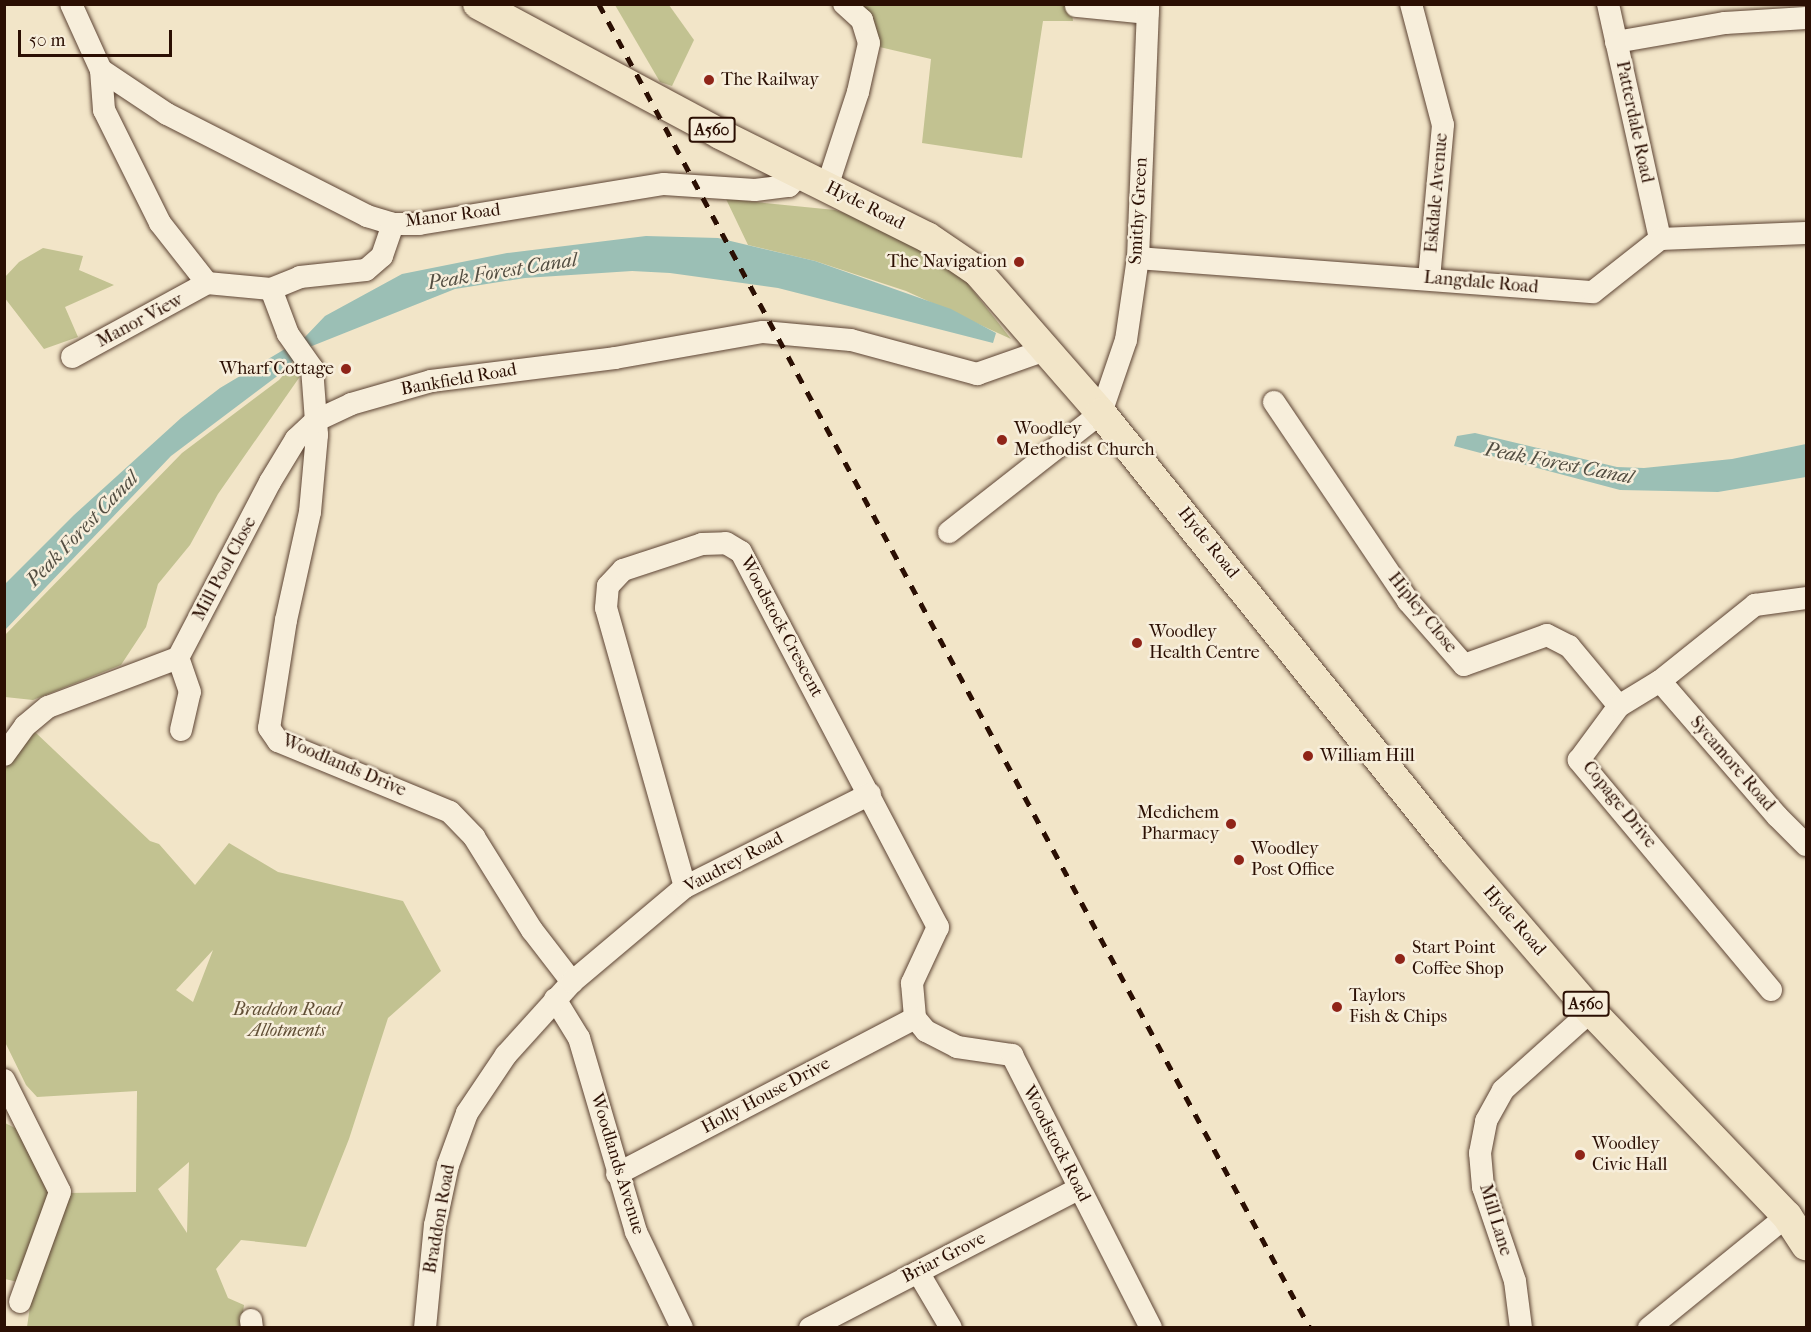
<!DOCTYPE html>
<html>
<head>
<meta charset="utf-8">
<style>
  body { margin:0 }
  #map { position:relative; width:1811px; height:1332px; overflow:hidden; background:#f2e5c8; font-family:"IM FELL French Canon",serif }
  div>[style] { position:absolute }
  .green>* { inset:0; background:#c2c291 }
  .water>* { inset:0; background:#9bbfb5 }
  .roads { filter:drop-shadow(0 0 2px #5d4434) drop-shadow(0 0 2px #5d4434) }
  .minor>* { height:22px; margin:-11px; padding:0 11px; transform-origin:11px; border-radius:11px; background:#f7eedb }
  .major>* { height:30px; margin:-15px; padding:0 15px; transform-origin:15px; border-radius:15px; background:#f2e5c8 }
  .rail>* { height:4.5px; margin-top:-2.25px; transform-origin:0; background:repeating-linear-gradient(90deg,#2b0f03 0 10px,transparent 0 20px) }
  .dots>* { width:16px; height:16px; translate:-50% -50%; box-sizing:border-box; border:3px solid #f7eedb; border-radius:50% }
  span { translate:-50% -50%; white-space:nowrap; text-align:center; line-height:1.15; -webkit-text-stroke:5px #f7eedb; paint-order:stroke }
  .shield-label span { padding:2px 4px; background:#f7eedb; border:2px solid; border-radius:4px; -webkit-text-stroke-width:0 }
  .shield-label { font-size:16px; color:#2b0f03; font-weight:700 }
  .poi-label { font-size:18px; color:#2b0f03 }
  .left { translate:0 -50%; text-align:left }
  .right { translate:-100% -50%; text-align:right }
  .street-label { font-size:18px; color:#2b0f03 }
  .park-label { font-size:18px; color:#604e35; font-style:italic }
  .water-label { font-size:20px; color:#524d41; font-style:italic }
  .frame { position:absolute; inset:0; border:6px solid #2b0f03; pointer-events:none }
  .scale { position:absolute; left:18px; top:30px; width:154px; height:27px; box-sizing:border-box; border:3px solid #2b0f03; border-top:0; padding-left:8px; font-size:18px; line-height:21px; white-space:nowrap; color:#2b0f03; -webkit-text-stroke:4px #f7eedb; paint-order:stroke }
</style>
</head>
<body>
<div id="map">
  <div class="green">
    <i style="clip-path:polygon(615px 5px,669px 5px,694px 40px,672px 86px,660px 82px)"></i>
    <i style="clip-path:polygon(852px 5px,1071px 5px,1073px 21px,1043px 21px,1022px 158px,922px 143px,931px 59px,871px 45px)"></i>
    <i style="clip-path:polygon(726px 199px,835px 210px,869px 221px,960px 274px,1011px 339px,906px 291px,815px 261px,748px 245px)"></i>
    <i style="clip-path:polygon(43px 248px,83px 256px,79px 270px,114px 285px,65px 307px,78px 337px,44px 349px,4px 297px,5px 277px,19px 262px)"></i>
    <i style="clip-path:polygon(296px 361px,312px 368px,301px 375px,218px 494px,190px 545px,158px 584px,146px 627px,121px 665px,33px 700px,5px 697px,4px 636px,182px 453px,279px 380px)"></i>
    <i style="clip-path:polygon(evenodd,35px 732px,150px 841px,159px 844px,195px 885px,229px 843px,278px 872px,403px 901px,441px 971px,388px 1018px,349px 1139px,306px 1247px,241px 1240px,216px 1269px,228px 1298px,244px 1305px,241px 1327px,27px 1327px,33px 1286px,67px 1193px,136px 1192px,137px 1091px,37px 1097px,26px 1085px,5px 1042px,5px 769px,35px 732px,213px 950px,193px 1002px,176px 990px,213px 950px,35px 732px,189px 1162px,187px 1233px,158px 1189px,189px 1162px)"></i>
    <i style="clip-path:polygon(5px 1123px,31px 1136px,54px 1194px,22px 1283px,5px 1279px)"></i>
  </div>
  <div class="water">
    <i style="clip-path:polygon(646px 236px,718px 238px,815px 261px,951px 309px,996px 333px,993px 343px,778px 288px,670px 273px,632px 271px,525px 278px,455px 289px,307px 348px,276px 377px,171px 456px,5px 630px,4px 585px,74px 515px,181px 418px,220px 388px,305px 337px,325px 316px,402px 274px,507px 253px)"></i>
    <i style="clip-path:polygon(1475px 433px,1617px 467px,1644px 468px,1732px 459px,1806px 444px,1806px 477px,1718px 492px,1620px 490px,1454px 446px,1457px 436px)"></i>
  </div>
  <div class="roads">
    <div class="minor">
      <i style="left:71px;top:4px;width:72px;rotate:65.6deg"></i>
      <i style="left:101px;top:70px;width:79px;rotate:33.7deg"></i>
      <i style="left:167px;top:114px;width:225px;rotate:27deg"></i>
      <i style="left:367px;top:216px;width:27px;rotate:17deg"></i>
      <i style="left:393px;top:224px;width:26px"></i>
      <i style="left:419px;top:224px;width:248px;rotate:-9.3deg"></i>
      <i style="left:664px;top:184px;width:91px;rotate:3.8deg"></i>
      <i style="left:755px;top:190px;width:34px;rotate:-7deg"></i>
      <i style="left:789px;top:186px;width:16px;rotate:-47deg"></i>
      <i style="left:1411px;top:4px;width:125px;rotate:75.2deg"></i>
      <i style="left:1443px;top:125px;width:154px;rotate:95.2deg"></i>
      <i style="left:1608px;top:4px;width:241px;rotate:77.5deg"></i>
      <i style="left:1076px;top:6px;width:72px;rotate:5.6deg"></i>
      <i style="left:1616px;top:42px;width:111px;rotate:-9.9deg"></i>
      <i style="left:1725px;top:23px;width:81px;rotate:-3.5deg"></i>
      <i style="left:101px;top:70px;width:40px;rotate:85.7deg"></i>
      <i style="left:104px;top:110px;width:126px;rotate:63.6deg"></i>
      <i style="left:160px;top:223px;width:76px;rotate:51.9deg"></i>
      <i style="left:207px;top:283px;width:64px;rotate:5.4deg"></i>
      <i style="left:271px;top:289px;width:48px;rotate:69.3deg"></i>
      <i style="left:288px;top:334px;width:42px;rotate:54.8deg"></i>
      <i style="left:312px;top:368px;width:67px;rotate:85.7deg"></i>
      <i style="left:317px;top:435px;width:77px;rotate:95.2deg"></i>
      <i style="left:310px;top:512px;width:111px;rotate:102.5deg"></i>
      <i style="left:286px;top:620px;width:109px;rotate:98.9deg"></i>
      <i style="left:269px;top:728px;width:16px;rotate:55deg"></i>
      <i style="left:278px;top:741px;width:186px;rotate:22.4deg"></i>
      <i style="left:450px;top:812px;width:35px;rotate:46deg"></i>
      <i style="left:474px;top:837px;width:110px;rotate:58.1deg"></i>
      <i style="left:532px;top:930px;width:66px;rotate:52.4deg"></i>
      <i style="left:827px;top:187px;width:100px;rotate:-71.9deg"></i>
      <i style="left:858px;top:92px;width:50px;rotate:-77.3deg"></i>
      <i style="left:869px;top:43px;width:24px;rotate:-107deg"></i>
      <i style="left:862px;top:20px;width:24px;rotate:-138deg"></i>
      <i style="left:1138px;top:258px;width:456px;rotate:4.3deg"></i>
      <i style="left:1593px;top:292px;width:85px;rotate:-38.3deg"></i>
      <i style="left:1660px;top:239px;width:146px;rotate:-2.4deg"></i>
      <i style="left:271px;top:289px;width:31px;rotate:-22deg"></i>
      <i style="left:300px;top:277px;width:66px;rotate:-6.1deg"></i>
      <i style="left:366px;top:270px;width:21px;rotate:-41deg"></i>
      <i style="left:382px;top:256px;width:34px;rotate:-71deg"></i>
      <i style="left:72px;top:357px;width:154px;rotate:-28.7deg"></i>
      <i style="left:1274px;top:402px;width:240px;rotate:56deg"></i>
      <i style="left:1408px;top:601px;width:85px;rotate:48.8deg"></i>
      <i style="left:1464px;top:665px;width:88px;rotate:-19.9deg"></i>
      <i style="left:1547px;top:635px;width:25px;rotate:27deg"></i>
      <i style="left:1569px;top:646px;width:78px;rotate:50.2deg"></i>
      <i style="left:949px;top:532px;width:193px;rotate:-38.1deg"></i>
      <i style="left:1101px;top:413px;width:77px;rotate:-71.1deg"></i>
      <i style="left:1126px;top:340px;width:83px;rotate:-81.7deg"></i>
      <i style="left:1138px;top:258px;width:254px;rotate:-87.7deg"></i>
      <i style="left:1660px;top:681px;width:179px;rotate:49.1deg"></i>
      <i style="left:1777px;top:816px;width:41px;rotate:45deg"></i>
      <i style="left:181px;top:730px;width:39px;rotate:-77deg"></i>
      <i style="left:190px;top:692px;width:36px;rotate:-109deg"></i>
      <i style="left:178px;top:658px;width:199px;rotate:-62.4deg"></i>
      <i style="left:270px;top:482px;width:50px;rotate:-58.8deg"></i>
      <i style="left:296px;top:439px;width:26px;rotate:-43deg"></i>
      <i style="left:315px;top:421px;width:40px;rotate:-25deg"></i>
      <i style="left:351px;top:404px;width:83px;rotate:-16deg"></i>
      <i style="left:431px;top:381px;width:185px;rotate:-7.1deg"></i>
      <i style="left:615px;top:358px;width:150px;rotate:-10deg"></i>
      <i style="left:763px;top:332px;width:88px;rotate:5.2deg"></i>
      <i style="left:851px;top:340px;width:131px;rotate:15.1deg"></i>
      <i style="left:977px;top:374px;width:75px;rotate:-19.4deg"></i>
      <i style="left:4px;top:755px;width:36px;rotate:-54deg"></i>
      <i style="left:25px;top:726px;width:30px;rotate:-40deg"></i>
      <i style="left:48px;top:707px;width:139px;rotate:-20.7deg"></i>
      <i style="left:685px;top:887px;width:290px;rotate:-105.8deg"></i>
      <i style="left:606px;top:608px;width:22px;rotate:-85deg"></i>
      <i style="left:608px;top:586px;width:22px;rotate:-47deg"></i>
      <i style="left:623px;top:570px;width:83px;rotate:-18.2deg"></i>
      <i style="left:702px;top:544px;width:24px;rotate:-2deg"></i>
      <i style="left:726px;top:543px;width:17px;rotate:31deg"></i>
      <i style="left:741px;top:552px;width:424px;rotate:62.3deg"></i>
      <i style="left:938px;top:927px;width:62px;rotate:114.9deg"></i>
      <i style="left:912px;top:983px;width:35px;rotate:85deg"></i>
      <i style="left:1771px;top:990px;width:300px;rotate:-129.9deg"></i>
      <i style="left:1579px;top:760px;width:67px;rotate:-53.5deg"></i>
      <i style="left:1619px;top:706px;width:48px;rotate:-31.4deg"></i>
      <i style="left:1660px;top:681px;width:122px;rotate:-38.7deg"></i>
      <i style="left:1755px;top:605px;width:51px;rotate:-7.8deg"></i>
      <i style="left:555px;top:999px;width:46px;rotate:58.4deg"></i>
      <i style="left:579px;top:1038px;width:202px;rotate:73.6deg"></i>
      <i style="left:636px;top:1232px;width:106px;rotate:64.4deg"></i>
      <i style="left:915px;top:1018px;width:17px;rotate:50deg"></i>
      <i style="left:926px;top:1031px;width:35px;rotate:27deg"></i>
      <i style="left:957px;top:1047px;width:56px;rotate:8.3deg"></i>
      <i style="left:1012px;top:1055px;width:306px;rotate:63deg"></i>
      <i style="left:4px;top:1080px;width:125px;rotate:63.4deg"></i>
      <i style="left:60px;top:1192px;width:117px;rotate:110deg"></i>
      <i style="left:617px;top:1174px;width:336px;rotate:-27.6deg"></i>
      <i style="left:918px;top:1272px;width:65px;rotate:59.5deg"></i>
      <i style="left:251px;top:1320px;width:8px;rotate:83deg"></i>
      <i style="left:425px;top:1328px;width:103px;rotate:-84.5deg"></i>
      <i style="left:435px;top:1225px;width:61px;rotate:-77.8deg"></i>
      <i style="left:448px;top:1165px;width:55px;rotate:-69.9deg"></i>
      <i style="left:467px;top:1113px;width:70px;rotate:-56.1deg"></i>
      <i style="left:506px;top:1055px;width:98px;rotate:-47.9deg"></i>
      <i style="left:572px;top:982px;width:148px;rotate:-40.1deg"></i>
      <i style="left:685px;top:887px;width:207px;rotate:-26.7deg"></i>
      <i style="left:810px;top:1328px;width:302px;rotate:-27.4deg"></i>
      <i style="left:1521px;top:1328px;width:47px;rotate:-97.3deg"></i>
      <i style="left:1515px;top:1281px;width:99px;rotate:-108.8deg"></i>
      <i style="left:1483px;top:1187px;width:34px;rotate:-95deg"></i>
      <i style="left:1480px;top:1153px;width:33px;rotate:-79deg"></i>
      <i style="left:1486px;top:1121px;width:35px;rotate:-61deg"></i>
      <i style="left:1503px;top:1090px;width:118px;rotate:-41.9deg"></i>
      <i style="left:1649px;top:1328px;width:178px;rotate:-39.1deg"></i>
    </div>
    <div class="major">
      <i style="left:478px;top:4px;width:275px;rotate:28.2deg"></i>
      <i style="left:720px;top:134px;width:231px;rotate:26.5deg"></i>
      <i style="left:927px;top:237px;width:60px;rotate:34.2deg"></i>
      <i style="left:977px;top:271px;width:189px;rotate:48.9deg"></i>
      <i style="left:1101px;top:413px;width:563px;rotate:51.2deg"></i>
      <i style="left:1454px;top:852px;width:210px;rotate:49.3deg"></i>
      <i style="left:1591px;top:1011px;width:284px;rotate:46.3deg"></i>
      <i style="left:1787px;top:1216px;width:35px;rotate:57deg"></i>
    </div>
  </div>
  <div class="rail">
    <i style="left:599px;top:4px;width:1503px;rotate:61.76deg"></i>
  </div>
  <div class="dots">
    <i style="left:709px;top:80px;background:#8f2418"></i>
    <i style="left:1019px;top:262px;background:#8f2418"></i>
    <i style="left:346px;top:369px;background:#8f2418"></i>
    <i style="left:1002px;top:440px;background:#8f2418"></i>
    <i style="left:1137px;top:643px;background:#8f2418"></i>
    <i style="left:1308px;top:756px;background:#8f2418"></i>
    <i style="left:1231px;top:824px;background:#8f2418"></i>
    <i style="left:1239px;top:860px;background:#8f2418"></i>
    <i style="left:1400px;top:959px;background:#8f2418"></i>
    <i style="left:1337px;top:1007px;background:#8f2418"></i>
    <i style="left:1580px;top:1155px;background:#8f2418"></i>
  </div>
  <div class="shield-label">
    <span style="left:712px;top:130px">A560</span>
    <span style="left:1586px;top:1004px">A560</span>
  </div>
  <div class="poi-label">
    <span class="left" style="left:721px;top:80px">The Railway</span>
    <span class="right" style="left:1007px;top:262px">The Navigation</span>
    <span class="right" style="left:334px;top:369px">Wharf Cottage</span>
    <span class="left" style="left:1014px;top:440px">Woodley<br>Methodist Church</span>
    <span class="left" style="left:1149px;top:643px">Woodley<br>Health Centre</span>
    <span class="left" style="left:1320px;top:756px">William Hill</span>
    <span class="right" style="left:1219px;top:824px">Medichem<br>Pharmacy</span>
    <span class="left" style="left:1251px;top:860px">Woodley<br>Post Office</span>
    <span class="left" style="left:1412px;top:959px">Start Point<br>Coffee Shop</span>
    <span class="left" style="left:1349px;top:1007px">Taylors<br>Fish &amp; Chips</span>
    <span class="left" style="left:1592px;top:1155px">Woodley<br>Civic Hall</span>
  </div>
  <div class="street-label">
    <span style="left:1634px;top:122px;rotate:78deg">Patterdale Road</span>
    <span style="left:1437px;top:193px;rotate:-85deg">Eskdale Avenue</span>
    <span style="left:865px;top:206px;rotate:27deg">Hyde Road</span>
    <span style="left:1139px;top:211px;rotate:-87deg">Smithy Green</span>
    <span style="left:453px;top:216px;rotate:-7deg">Manor Road</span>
    <span style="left:1481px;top:283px;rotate:5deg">Langdale Road</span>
    <span style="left:140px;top:321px;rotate:-28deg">Manor View</span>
    <span style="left:459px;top:380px;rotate:-10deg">Bankfield Road</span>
    <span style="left:1208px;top:543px;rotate:51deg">Hyde Road</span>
    <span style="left:225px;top:569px;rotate:-62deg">Mill Pool Close</span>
    <span style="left:1422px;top:613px;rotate:51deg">Hipley Close</span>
    <span style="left:781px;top:627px;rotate:62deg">Woodstock Crescent</span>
    <span style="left:1732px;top:764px;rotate:49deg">Sycamore Road</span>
    <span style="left:344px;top:766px;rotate:23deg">Woodlands Drive</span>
    <span style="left:1619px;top:805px;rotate:51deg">Copage Drive</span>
    <span style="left:734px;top:863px;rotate:-28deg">Vaudrey Road</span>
    <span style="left:1514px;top:921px;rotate:49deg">Hyde Road</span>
    <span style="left:766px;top:1096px;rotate:-28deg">Holly House Drive</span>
    <span style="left:1056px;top:1144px;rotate:63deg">Woodstock Road</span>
    <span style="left:617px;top:1164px;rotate:73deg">Woodlands Avenue</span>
    <span style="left:440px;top:1219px;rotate:-80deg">Braddon Road</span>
    <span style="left:1495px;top:1220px;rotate:73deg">Mill Lane</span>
    <span style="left:944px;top:1258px;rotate:-27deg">Briar Grove</span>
  </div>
  <div class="park-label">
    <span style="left:287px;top:1021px">Braddon Road<br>Allotments</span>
  </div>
  <div class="water-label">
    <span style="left:502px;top:271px;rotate:-9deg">Peak Forest Canal</span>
    <span style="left:1559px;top:463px;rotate:11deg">Peak Forest Canal</span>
    <span style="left:82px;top:529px;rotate:-46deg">Peak Forest Canal</span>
  </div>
  <div class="frame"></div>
  <div class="scale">50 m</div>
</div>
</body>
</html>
